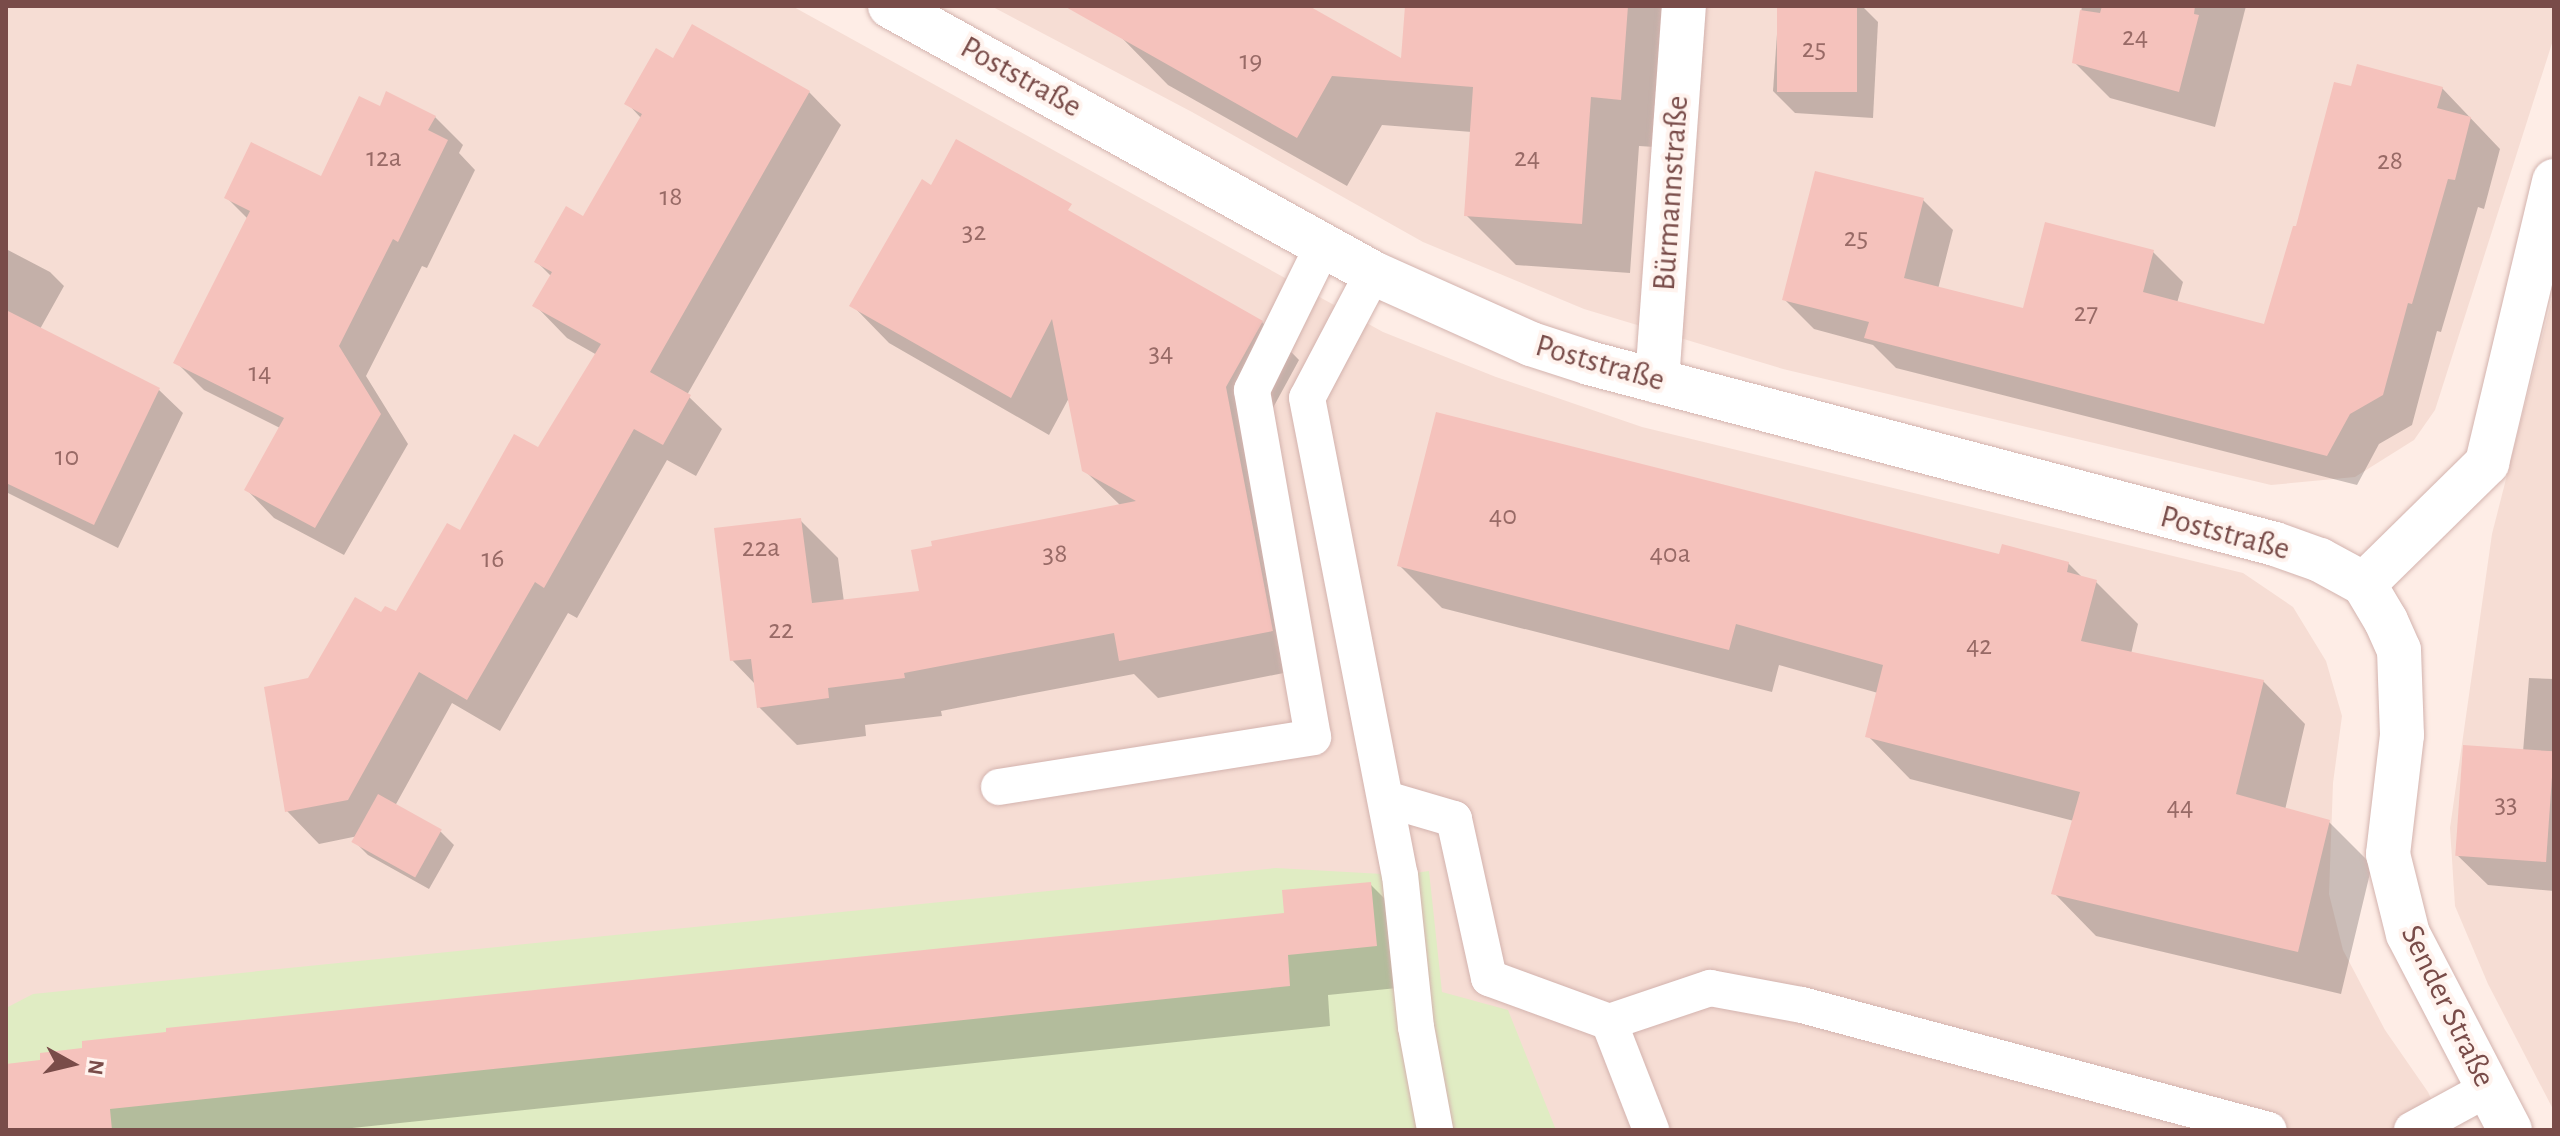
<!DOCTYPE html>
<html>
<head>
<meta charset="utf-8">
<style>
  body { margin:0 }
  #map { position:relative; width:2560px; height:1136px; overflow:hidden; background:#feede6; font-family:"Alegreya Sans",sans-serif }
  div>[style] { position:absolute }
  .residential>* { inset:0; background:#f6ddd4 }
  .green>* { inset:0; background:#e0ecc3 }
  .shadow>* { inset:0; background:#0003 }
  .building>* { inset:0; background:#f5c2bc; transform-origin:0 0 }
  .roads { filter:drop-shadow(0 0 2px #d3b3ae) drop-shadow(0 0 2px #d3b3ae) }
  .lane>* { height:36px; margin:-18px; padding:0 18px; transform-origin:18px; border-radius:18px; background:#fff }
  .street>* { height:44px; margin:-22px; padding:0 22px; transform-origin:22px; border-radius:22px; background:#fff }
  .secondary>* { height:44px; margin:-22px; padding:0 22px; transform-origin:22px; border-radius:22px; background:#fff }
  span { translate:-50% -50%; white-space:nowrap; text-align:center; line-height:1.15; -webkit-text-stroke:8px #fff3ee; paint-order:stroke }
  .number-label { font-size:28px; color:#986a66 }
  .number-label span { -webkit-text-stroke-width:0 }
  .street-label { font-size:32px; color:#794c49 }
  .frame { position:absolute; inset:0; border:8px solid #794c49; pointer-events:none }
  .north { position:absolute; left:32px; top:1024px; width:80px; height:80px; -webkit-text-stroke:6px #fff3ee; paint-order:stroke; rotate:98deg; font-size:22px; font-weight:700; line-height:32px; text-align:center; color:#794c49 }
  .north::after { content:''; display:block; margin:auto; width:28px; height:36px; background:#794c49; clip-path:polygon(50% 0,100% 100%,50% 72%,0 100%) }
</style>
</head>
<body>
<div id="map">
  <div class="residential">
    <i style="clip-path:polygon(6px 6px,792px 6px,1383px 332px,1496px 377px,1642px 427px,2243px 573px,2293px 607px,2326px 661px,2342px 716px,2333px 783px,2329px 894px,2343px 950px,2385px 1030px,2428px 1092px,2446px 1130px,6px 1130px)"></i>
    <i style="clip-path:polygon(991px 6px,2554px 6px,2554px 37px,2435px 410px,2414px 440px,2355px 477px,2271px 485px,1783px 369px,1584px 309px,1423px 242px,1192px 112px)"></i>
    <i style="clip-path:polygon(2554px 291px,2554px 1111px,2488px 984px,2455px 906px,2450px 828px,2492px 534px)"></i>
  </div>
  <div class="green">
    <i style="clip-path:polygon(1276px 868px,1400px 875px,1429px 871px,1442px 992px,1508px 1010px,1556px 1130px,6px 1130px,6px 1008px,33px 994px)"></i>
  </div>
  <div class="shadow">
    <i style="clip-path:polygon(1136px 6px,1305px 6px,1403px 61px,1407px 6px,1670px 6px,1670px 148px,1639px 146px,1630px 273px,1516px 265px,1466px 215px,1472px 132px,1382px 125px,1347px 186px,1168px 85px,1119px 35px)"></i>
    <i style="clip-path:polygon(1779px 6px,1862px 6px,1878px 22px,1873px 118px,1795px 113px,1773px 91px)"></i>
    <i style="clip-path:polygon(2082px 6px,2246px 6px,2215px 127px,2110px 98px,2074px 62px)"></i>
    <i style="clip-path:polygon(673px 60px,809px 92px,841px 125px,687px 395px,722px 429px,696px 476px,667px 460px,577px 618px,568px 613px,500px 731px,452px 703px,395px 806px,441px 832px,454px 845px,429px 889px,368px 855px,355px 842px,358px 836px,319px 844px,287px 811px,310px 680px,381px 615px,397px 614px,460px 533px,539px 449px,597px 355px,567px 338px,535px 305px,551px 276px,537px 262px,583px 219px,641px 118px,627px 103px)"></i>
    <i style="clip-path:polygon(2353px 88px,2442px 88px,2500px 149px,2484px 209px,2478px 207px,2441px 332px,2437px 331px,2412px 425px,2379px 444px,2357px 485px,1896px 368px,1873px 345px,1814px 329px,1784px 299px,1923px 200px,1953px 230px,1938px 289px,2024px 310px,2153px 252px,2183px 282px,2177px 303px,2266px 326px,2298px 229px)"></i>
    <i style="clip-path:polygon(380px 109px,435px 117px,463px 145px,459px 153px,475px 170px,427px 268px,422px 266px,366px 376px,408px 444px,344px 555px,274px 518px,246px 489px,280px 428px,204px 390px,176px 362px,248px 219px,226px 197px,322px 179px)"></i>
    <i style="clip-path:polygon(932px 187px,1034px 193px,1262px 322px,1299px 360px,1263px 426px,1309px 668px,1158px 698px,1134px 674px,941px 711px,942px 716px,865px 725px,866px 736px,797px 745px,759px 707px,756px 685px,732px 660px,800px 520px,838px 558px,844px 602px,921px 592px,1121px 506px,1084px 470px,1070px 396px,1049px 435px,889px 343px,852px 305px)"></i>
    <i style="clip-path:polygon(6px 249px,50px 272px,64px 286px,40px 329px,159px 390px,183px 413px,118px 548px,6px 492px)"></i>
    <i style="clip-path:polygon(2001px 557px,2068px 563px,2083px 578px,2096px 582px,2138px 624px,2131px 654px,2263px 681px,2305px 724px,2285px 810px,2329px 822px,2372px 865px,2341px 994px,2096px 936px,2054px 893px,2074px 821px,1910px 779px,1868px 736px,1878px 693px,1779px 665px,1772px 692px,1442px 608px,1399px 565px)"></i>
    <i style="clip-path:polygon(2529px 678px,2554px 679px,2554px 891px,2488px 885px,2457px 855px,2523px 752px)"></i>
    <i style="clip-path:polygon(1370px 884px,1410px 924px,1417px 986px,1328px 995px,1330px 1026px,333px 1130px,6px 1130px,6px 1066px,1286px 915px)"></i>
  </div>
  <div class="building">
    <i style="clip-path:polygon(1064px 6px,1309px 6px,1401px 58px,1405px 6px,1628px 6px,1621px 100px,1591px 97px,1582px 224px,1464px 216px,1473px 87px,1332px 76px,1297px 138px)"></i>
    <i style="left:1777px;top:6px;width:80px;height:86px"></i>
    <i style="clip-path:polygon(2102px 6px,2195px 6px,2194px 14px,2199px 15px,2179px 92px,2072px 63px,2080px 10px,2100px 13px)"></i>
    <i style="clip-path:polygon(692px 24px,810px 91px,650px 372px,691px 395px,663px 445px,634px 429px,544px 588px,535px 582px,467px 700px,419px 672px,348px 800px,285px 812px,264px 687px,308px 678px,355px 597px,381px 612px,385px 606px,396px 611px,447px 523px,460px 530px,514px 434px,538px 447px,601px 344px,532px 306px,552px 272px,534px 262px,566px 206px,583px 216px,642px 114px,624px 104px,656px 48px,673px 58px)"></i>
    <i style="clip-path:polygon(2357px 64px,2443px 87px,2437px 108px,2471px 117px,2455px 180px,2448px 179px,2412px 304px,2408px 303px,2383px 395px,2350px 414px,2327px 456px,1864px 338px,1869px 322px,1782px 300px,1815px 171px,1924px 198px,1904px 278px,2023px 308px,2045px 222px,2154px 250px,2143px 292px,2264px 324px,2293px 226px,2296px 226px,2334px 82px,2351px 86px)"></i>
    <i style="clip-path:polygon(386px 91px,436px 116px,428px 130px,448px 140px,398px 242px,393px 239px,339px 346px,381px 414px,315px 528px,244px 490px,284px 418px,173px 363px,250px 211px,224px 198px,251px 142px,321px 176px,359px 96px,380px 106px)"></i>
    <i style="clip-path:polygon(956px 139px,1072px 204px,1068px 210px,1263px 321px,1226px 387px,1273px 631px,1119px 661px,1114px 633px,904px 673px,905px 678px,828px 688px,829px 698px,757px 708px,751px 659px,730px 661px,714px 528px,801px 518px,812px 603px,919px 591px,911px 550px,932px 546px,931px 541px,1136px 501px,1082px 471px,1052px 319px,1011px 398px,849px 306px,922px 179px,931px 185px)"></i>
    <i style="clip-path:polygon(6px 310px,160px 388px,94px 525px,6px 483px)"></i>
    <i style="clip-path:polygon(1436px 412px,1999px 554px,2002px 544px,2069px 562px,2067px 572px,2097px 580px,2081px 641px,2264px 680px,2236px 794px,2330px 820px,2298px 952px,2051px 894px,2080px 792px,1865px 737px,1883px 665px,1736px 624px,1729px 650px,1397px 566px)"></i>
    <i style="left:2463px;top:745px;width:91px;height:111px;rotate:4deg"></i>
    <i style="left:378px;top:794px;width:73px;height:55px;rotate:29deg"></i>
    <i style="clip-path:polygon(1371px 882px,1377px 946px,1288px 955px,1290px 986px,110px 1109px,112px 1130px,6px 1130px,6px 1064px,40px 1060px,40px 1053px,82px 1048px,82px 1041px,166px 1032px,166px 1028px,1284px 913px,1282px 890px)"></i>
  </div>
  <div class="roads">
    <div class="lane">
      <i style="left:1373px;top:273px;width:141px;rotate:117.8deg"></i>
      <i style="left:1307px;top:398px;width:486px;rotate:79deg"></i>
      <i style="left:1400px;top:875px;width:153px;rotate:84deg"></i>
      <i style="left:1416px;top:1027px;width:105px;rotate:79.5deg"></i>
      <i style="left:999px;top:787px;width:318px;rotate:-9deg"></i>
      <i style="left:1313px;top:737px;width:352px;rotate:-100deg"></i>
      <i style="left:1252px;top:390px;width:161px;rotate:-63.8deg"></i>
      <i style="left:1386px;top:799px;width:71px;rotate:16.4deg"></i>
      <i style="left:1454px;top:819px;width:163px;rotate:77.6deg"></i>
      <i style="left:1489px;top:978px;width:128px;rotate:20.1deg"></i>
      <i style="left:1609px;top:1022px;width:107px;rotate:-18.6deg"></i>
      <i style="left:1710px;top:988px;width:94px;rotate:10.5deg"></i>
      <i style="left:1802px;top:1005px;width:483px;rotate:15deg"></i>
      <i style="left:1609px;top:1022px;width:116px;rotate:68.7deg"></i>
      <i style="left:2412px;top:1130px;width:88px;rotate:-28.6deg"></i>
    </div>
    <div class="street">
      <i style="left:1657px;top:381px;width:376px;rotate:-85.9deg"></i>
      <i style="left:2364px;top:584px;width:173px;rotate:-44.5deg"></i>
      <i style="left:2487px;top:463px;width:290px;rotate:-76.6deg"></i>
    </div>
    <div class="secondary">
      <i style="left:890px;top:6px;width:552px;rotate:28.93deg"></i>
      <i style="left:1373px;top:273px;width:173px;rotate:24.2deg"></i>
      <i style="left:1531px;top:344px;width:61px;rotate:18.1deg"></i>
      <i style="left:1589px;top:363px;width:709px;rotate:14.78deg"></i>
      <i style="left:2275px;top:544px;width:48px;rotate:19.6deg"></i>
      <i style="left:2320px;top:560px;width:50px;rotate:28.6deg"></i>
      <i style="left:2364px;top:584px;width:43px;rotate:59.3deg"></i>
      <i style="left:2386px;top:621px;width:32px;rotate:66deg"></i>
      <i style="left:2399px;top:650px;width:85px;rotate:88deg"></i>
      <i style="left:2402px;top:735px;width:120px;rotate:96.7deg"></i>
      <i style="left:2388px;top:854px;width:82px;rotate:76deg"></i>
      <i style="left:2408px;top:934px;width:221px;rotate:62.5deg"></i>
    </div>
  </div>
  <div class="number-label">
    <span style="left:2135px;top:37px">24</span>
    <span style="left:1814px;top:49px">25</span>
    <span style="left:1251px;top:61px">19</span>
    <span style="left:384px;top:158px">12a</span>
    <span style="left:1527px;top:158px">24</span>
    <span style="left:2390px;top:161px">28</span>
    <span style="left:671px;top:197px">18</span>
    <span style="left:974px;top:232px">32</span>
    <span style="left:1856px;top:238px">25</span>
    <span style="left:2086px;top:313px">27</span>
    <span style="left:1161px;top:353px">34</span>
    <span style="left:260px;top:373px">14</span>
    <span style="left:67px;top:457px">10</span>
    <span style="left:1503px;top:516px">40</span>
    <span style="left:761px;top:548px">22a</span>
    <span style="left:1055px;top:554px">38</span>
    <span style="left:1670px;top:554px">40a</span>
    <span style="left:493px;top:559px">16</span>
    <span style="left:781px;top:630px">22</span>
    <span style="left:1979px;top:646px">42</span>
    <span style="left:2506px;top:804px">33</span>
    <span style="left:2180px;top:807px">44</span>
  </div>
  <div class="street-label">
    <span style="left:1021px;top:77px;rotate:29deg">Poststraße</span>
    <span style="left:1671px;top:193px;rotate:-86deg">Bürmannstraße</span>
    <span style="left:1600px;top:363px;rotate:16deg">Poststraße</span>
    <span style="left:2225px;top:533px;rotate:15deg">Poststraße</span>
    <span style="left:2448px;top:1006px;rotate:64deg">Sender Straße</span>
  </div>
  <div class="frame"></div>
  <div class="north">N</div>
</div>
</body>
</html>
